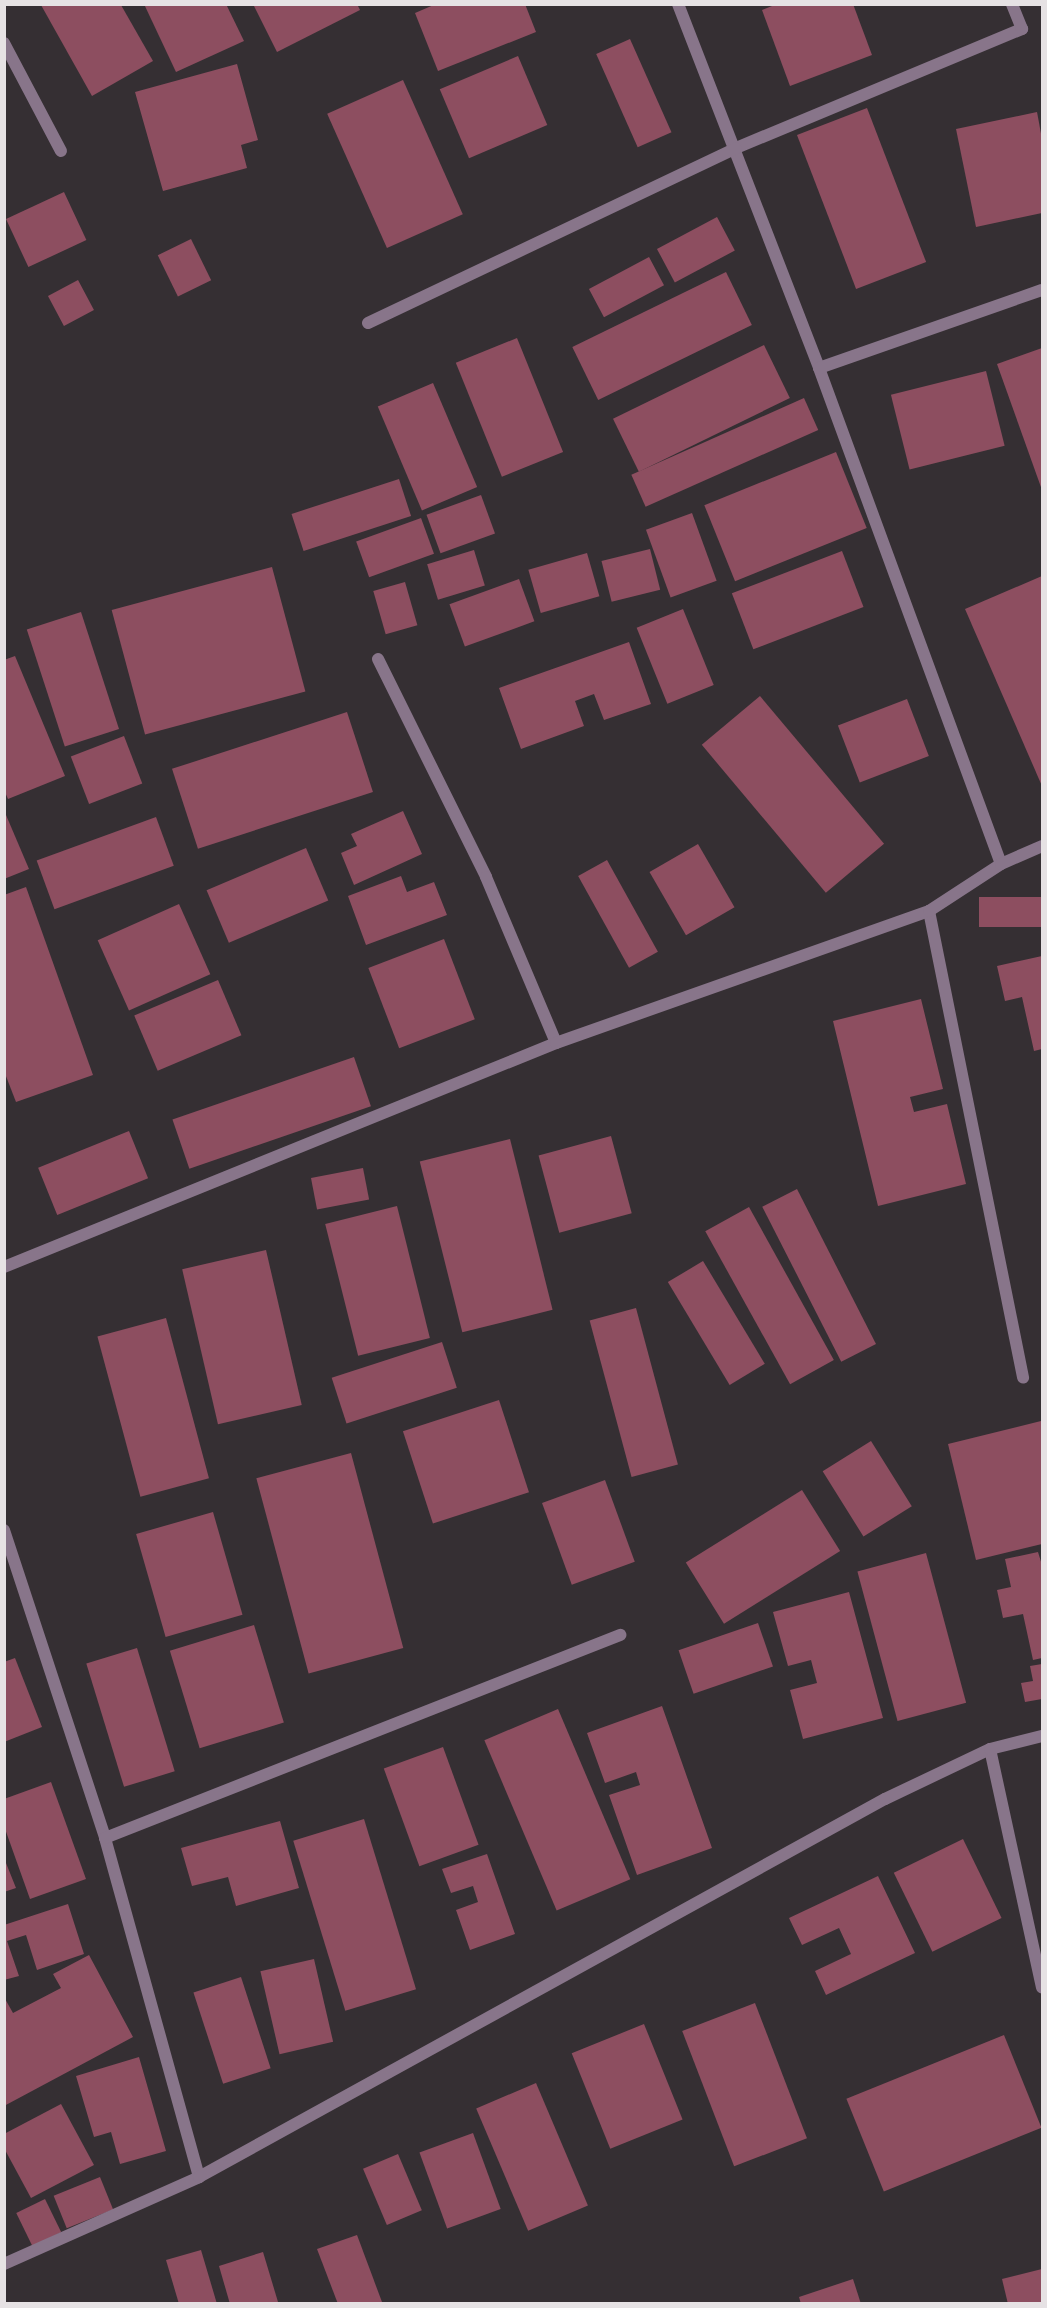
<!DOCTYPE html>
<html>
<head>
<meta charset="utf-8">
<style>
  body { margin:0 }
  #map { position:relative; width:1047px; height:2308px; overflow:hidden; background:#352f33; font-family:"Nunito Sans",sans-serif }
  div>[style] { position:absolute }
  .building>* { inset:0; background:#8d4e60; transform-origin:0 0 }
  .service>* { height:12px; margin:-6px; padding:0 6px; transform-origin:6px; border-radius:6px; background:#88758a }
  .minor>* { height:12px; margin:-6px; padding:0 6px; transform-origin:6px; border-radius:6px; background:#88758a }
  span { translate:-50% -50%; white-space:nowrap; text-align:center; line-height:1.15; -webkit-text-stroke:6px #1b181a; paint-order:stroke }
  .frame { position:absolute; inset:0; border:6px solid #e6e2e4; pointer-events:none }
</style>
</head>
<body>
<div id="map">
  <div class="building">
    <i style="clip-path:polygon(144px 4px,226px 4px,244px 41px,176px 72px)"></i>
    <i style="clip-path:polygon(253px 4px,357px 4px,360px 10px,277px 52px)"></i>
    <i style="clip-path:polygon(436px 4px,525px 4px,536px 32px,438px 71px,415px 13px)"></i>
    <i style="clip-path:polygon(777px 4px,853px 4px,872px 55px,790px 86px,762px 10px)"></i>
    <i style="clip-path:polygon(41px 5px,121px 5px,153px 61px,92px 96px)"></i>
    <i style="left:630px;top:39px;width:102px;height:37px;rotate:66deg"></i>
    <i style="left:518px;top:56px;width:75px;height:85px;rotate:67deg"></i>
    <i style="clip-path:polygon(237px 64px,258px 140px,241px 145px,247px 168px,163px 191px,135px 92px)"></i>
    <i style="left:403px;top:80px;width:147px;height:83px;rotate:66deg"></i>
    <i style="left:867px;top:108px;width:165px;height:75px;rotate:69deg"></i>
    <i style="clip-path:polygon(1037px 112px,1042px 139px,1042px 213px,976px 227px,956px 129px)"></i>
    <i style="left:64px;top:192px;width:53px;height:64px;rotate:65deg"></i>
    <i style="left:717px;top:217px;width:38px;height:68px;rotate:62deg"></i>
    <i style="left:191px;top:239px;width:46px;height:37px;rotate:64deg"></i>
    <i style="left:649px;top:257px;width:32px;height:68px;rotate:62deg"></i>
    <i style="left:726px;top:272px;width:59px;height:171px;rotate:64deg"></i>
    <i style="left:78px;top:280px;width:34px;height:34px;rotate:62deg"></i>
    <i style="left:517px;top:338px;width:123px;height:66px;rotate:68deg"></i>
    <i style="left:764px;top:345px;width:59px;height:168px;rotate:64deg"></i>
    <i style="clip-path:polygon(1042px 348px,1042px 490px,997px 364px)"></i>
    <i style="left:986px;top:371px;width:77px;height:98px;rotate:76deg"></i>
    <i style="left:433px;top:383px;width:113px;height:60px;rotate:67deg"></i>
    <i style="left:804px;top:398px;width:35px;height:189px;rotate:66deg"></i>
    <i style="left:836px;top:452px;width:82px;height:142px;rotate:68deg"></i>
    <i style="left:399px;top:479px;width:39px;height:113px;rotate:72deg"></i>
    <i style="left:481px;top:495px;width:41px;height:58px;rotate:70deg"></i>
    <i style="left:692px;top:513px;width:72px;height:49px;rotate:70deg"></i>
    <i style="left:421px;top:518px;width:38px;height:69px;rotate:70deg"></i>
    <i style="left:650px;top:549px;width:42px;height:50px;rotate:76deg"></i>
    <i style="left:474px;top:550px;width:37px;height:49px;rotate:73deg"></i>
    <i style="left:842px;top:551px;width:60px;height:118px;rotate:69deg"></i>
    <i style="left:587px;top:553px;width:45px;height:61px;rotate:74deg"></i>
    <i style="left:272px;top:567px;width:129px;height:166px;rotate:75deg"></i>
    <i style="clip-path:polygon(1042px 576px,1042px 786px,965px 609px)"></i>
    <i style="left:519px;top:579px;width:45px;height:74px;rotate:70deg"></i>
    <i style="left:405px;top:582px;width:45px;height:33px;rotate:74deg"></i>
    <i style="left:683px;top:609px;width:82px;height:50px;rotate:68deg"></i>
    <i style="left:81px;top:612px;width:123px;height:57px;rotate:72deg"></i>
    <i style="clip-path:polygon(629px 642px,651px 704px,604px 720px,594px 694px,575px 701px,584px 726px,521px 749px,499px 688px)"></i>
    <i style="clip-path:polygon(15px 656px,65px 776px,8px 799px,4px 790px,4px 660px)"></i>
    <i style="left:760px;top:696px;width:193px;height:76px;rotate:50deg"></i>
    <i style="left:907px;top:699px;width:61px;height:74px;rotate:69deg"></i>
    <i style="left:347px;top:712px;width:84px;height:184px;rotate:72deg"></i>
    <i style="left:124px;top:736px;width:51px;height:57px;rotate:69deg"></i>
    <i style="clip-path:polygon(403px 811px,422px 854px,354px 885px,341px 853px,357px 846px,351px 834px)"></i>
    <i style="clip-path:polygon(6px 815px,29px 869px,4px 879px,4px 816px)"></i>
    <i style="left:156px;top:817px;width:52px;height:127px;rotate:70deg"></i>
    <i style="left:698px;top:844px;width:73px;height:56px;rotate:60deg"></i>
    <i style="left:306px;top:848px;width:57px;height:108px;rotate:67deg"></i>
    <i style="left:607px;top:860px;width:105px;height:33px;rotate:61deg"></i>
    <i style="clip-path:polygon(401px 876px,407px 892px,434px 882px,447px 915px,366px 945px,348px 896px)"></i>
    <i style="clip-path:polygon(26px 887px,93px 1075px,16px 1102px,4px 1071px,4px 895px)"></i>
    <i style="left:1042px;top:897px;width:30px;height:63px;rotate:90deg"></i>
    <i style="left:179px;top:904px;width:77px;height:89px;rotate:66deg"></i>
    <i style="left:444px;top:939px;width:86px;height:81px;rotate:69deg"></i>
    <i style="clip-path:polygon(1042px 956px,1042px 1049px,1034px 1051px,1022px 997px,1005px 1001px,997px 966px)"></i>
    <i style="left:218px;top:980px;width:60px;height:91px;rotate:67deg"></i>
    <i style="clip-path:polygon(921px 999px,943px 1089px,910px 1097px,914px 1112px,947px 1104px,966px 1184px,878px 1206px,833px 1021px)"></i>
    <i style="left:354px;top:1057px;width:52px;height:192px;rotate:71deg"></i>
    <i style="left:129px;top:1131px;width:51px;height:98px;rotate:68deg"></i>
    <i style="left:611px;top:1136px;width:80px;height:75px;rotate:75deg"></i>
    <i style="left:510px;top:1139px;width:176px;height:93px;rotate:76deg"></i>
    <i style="left:363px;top:1168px;width:32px;height:53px;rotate:79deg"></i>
    <i style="left:797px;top:1189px;width:174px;height:39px;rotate:63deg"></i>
    <i style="left:397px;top:1206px;width:136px;height:74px;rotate:76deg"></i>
    <i style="left:749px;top:1207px;width:175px;height:50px;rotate:61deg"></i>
    <i style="left:266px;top:1250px;width:159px;height:86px;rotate:77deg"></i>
    <i style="left:703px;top:1261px;width:120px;height:41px;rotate:59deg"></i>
    <i style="left:636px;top:1308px;width:162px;height:48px;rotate:75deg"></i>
    <i style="left:166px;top:1318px;width:166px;height:71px;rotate:75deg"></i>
    <i style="left:442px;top:1342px;width:48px;height:116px;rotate:72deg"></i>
    <i style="left:499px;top:1400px;width:97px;height:101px;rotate:72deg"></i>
    <i style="clip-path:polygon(1041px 1421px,1042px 1544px,976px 1560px,948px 1444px)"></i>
    <i style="left:871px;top:1441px;width:77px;height:57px;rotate:58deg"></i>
    <i style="left:351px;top:1453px;width:202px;height:98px;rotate:75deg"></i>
    <i style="left:605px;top:1480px;width:87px;height:67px;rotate:70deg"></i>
    <i style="left:802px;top:1490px;width:72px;height:137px;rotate:58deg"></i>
    <i style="left:213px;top:1512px;width:107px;height:80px;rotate:74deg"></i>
    <i style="clip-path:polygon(1038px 1552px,1042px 1565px,1042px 1658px,1033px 1660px,1023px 1614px,1003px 1618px,997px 1590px,1011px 1587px,1005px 1559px)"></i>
    <i style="left:926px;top:1553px;width:155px;height:71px;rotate:75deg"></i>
    <i style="clip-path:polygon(849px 1592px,883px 1718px,803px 1739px,790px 1690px,817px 1683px,811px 1660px,788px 1666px,773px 1612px)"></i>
    <i style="left:758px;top:1623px;width:46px;height:84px;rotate:71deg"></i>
    <i style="left:254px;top:1625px;width:102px;height:88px;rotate:73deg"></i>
    <i style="left:137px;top:1648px;width:129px;height:53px;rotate:73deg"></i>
    <i style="clip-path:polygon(15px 1658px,42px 1727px,4px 1742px,4px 1662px)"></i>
    <i style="clip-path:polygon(1042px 1664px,1042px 1699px,1025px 1702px,1021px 1683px,1033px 1681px,1030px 1666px)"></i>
    <i style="clip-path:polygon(662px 1706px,712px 1848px,637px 1875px,609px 1795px,640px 1785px,636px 1772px,605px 1783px,587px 1733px)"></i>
    <i style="left:558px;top:1709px;width:185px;height:80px;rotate:67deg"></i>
    <i style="left:443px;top:1747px;width:104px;height:63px;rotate:70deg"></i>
    <i style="clip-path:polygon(51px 1782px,86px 1879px,30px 1899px,4px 1826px,4px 1799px)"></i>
    <i style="left:364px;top:1819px;width:178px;height:74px;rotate:73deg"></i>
    <i style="clip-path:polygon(280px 1821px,299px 1888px,236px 1906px,228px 1877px,192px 1886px,181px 1848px)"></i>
    <i style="left:963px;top:1839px;width:88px;height:77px;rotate:64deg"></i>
    <i style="clip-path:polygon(487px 1854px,515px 1934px,470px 1950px,456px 1910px,478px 1902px,473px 1886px,451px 1893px,442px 1869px)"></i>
    <i style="clip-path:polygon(4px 1858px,16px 1888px,4px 1892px)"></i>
    <i style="clip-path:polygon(878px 1876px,915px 1953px,826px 1995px,815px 1971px,851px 1954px,839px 1928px,802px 1945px,789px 1918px)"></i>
    <i style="clip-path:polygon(68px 1904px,84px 1954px,37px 1970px,26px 1935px,7px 1941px,19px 1976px,4px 1980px,4px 1925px)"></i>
    <i style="clip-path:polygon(89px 1955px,133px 2037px,4px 2106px,4px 1997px,13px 2013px,61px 1988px,53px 1974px)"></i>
    <i style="left:314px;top:1959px;width:85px;height:55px;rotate:77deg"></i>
    <i style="left:241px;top:1977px;width:96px;height:50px;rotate:72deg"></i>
    <i style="left:755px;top:2003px;width:145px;height:78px;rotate:69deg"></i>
    <i style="left:644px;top:2024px;width:103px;height:78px;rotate:68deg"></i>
    <i style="left:1004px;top:2035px;width:100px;height:170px;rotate:68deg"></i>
    <i style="clip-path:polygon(139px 2057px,166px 2151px,120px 2164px,111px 2132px,94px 2137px,76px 2076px)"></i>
    <i style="left:536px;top:2083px;width:133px;height:65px;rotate:67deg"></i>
    <i style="clip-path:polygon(61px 2104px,94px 2165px,31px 2198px,4px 2148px,4px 2134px)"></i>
    <i style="left:473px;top:2133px;width:81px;height:57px;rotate:70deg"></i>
    <i style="left:398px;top:2154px;width:61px;height:38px;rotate:67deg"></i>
    <i style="left:100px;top:2177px;width:35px;height:50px;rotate:68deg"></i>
    <i style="left:45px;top:2199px;width:37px;height:32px;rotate:64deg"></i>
    <i style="clip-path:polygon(357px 2235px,382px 2302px,378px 2304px,338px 2304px,317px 2249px)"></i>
    <i style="clip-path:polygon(201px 2250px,217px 2304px,179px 2304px,166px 2260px)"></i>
    <i style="clip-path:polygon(263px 2252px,278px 2302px,230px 2304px,219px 2266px)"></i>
    <i style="clip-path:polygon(1042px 2269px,1042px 2304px,1008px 2304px,1002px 2279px)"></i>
    <i style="clip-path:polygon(853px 2279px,861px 2304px,801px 2304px,799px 2297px)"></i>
  </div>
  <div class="service">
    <i style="left:4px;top:43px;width:122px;rotate:62.2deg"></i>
    <i style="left:736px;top:148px;width:310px;rotate:-22.6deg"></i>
    <i style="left:1022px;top:29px;width:27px;rotate:-112deg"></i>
    <i style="left:929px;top:911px;width:476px;rotate:78.6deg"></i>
  </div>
  <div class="minor">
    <i style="left:678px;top:4px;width:390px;rotate:68.8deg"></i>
    <i style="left:819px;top:368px;width:528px;rotate:69.85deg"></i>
    <i style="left:368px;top:323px;width:407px;rotate:-25.4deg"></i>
    <i style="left:819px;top:368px;width:236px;rotate:-19.3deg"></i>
    <i style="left:378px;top:659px;width:243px;rotate:63.6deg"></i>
    <i style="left:486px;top:877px;width:180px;rotate:67.1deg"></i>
    <i style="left:4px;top:1267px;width:596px;rotate:-22.09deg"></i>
    <i style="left:556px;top:1043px;width:396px;rotate:-19.5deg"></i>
    <i style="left:929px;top:911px;width:86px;rotate:-33.1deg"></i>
    <i style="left:1001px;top:864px;width:45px;rotate:-23.7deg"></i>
    <i style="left:4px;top:1530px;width:324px;rotate:71.8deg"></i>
    <i style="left:105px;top:1838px;width:352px;rotate:74.5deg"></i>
    <i style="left:990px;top:1749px;width:244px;rotate:77.7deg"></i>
    <i style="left:105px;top:1838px;width:554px;rotate:-21.51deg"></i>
    <i style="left:4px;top:2264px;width:214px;rotate:-24deg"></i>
    <i style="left:199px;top:2177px;width:783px;rotate:-28.86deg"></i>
    <i style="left:885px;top:1799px;width:116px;rotate:-25.5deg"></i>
    <i style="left:990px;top:1749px;width:54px;rotate:-14deg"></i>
  </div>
  <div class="frame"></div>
</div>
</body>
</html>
